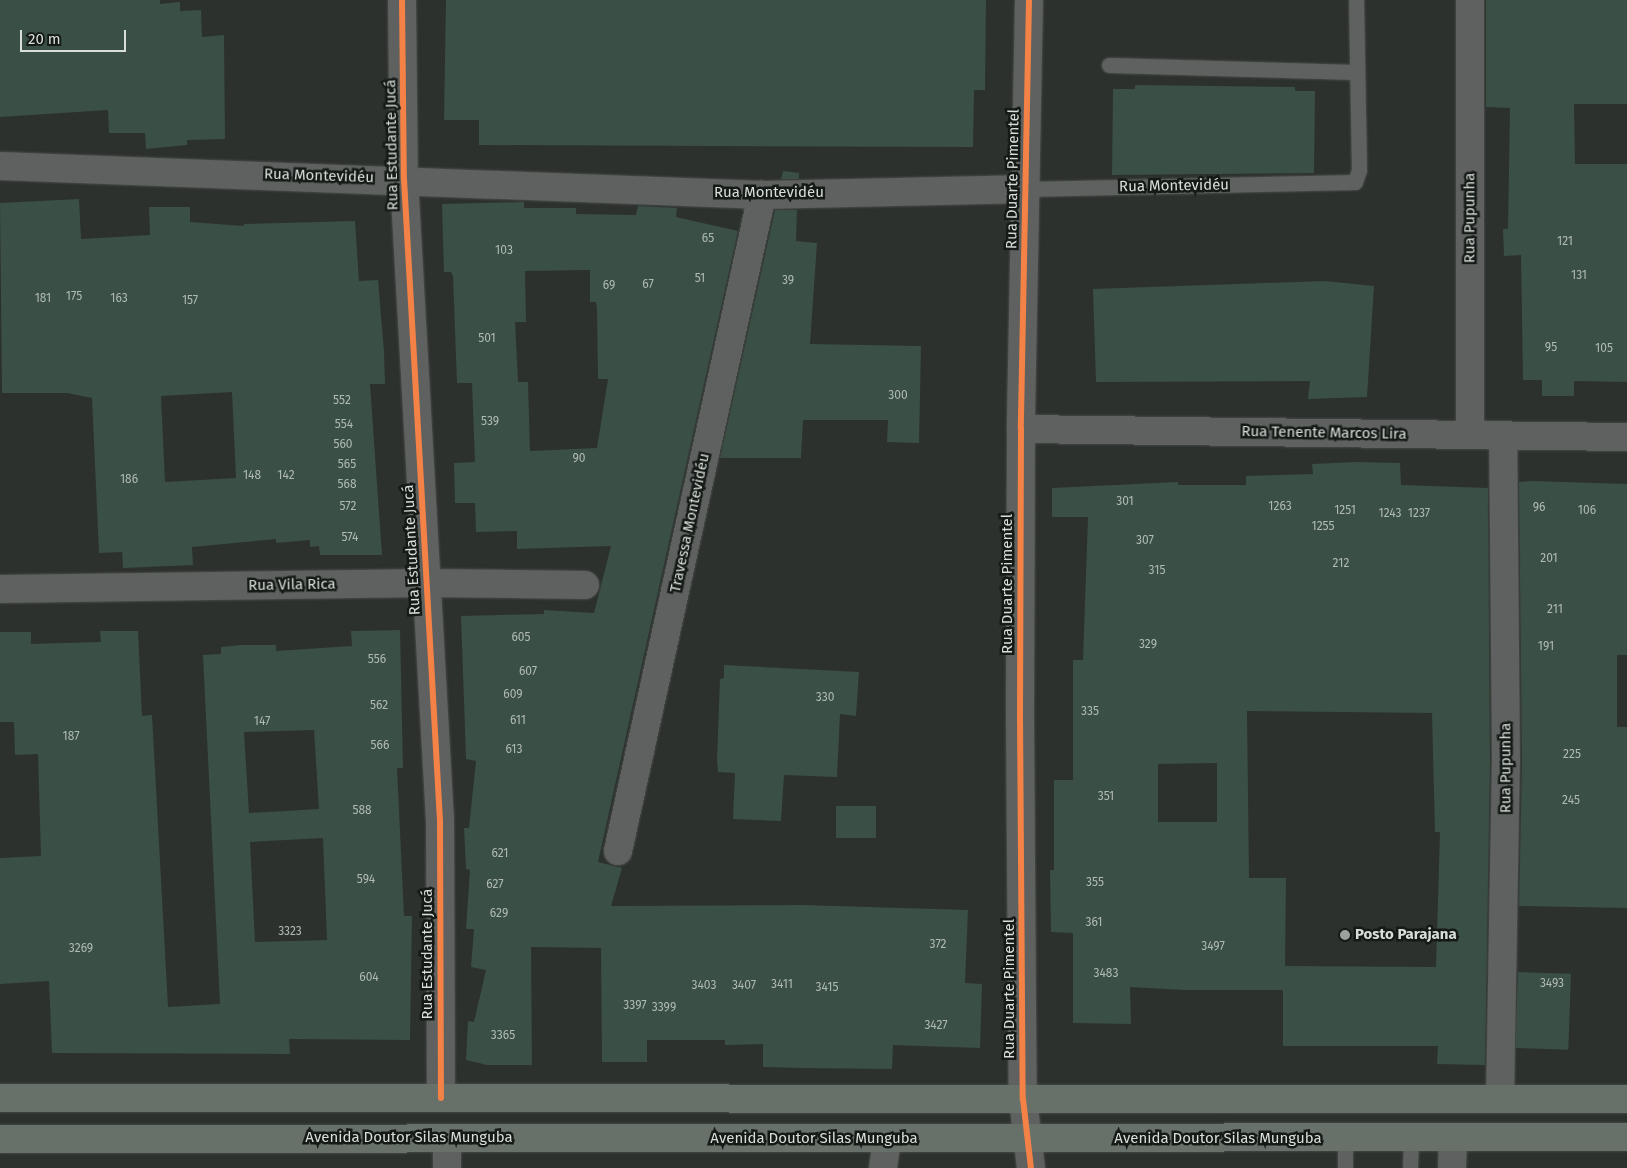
<!DOCTYPE html>
<html>
<head>
<meta charset="utf-8">
<style>
  body { margin:0 }
  #map { position:relative; width:1627px; height:1168px; overflow:hidden; background:#2c312d; font-family:"Fira Sans",sans-serif }
  div>[style] { position:absolute }
  .building>* { inset:0; background:#3a4f45; transform-origin:0 0 }
  .roads { filter:drop-shadow(0 0 1px #484c49) drop-shadow(0 0 1px #484c49) }
  .lane>* { height:15px; margin:-7.5px; padding:0 7.5px; transform-origin:7.5px; border-radius:7.5px; background:#5e615f }
  .street>* { height:28px; margin:-14px; padding:0 14px; transform-origin:14px; border-radius:14px; background:#5e615f }
  .primary>* { height:28px; margin:-14px; padding:0 14px; transform-origin:14px; border-radius:14px; background:#68706a }
  .cycleway>* { height:6px; margin:-3px; padding:0 3px; transform-origin:3px; border-radius:3px; background:#f48246 }
  .dots>* { width:14px; height:14px; translate:-50% -50%; box-sizing:border-box; border:2px solid #151a17; border-radius:50% }
  span { translate:-50% -50%; white-space:nowrap; text-align:center; line-height:1.15; -webkit-text-stroke:5px #151a17; paint-order:stroke }
  .number-label { font-size:12px; color:#b0bab5 }
  .number-label span { -webkit-text-stroke-width:0 }
  .street-label { font-size:15px; color:#d8deda }
  .poi-label { font-size:15px; color:#d8deda; font-weight:700 }
  .left { translate:0 -50%; text-align:left }
  .scale { position:absolute; left:20px; top:30px; width:106px; height:22px; box-sizing:border-box; border:2px solid #d8deda; border-top:0; padding-left:6px; font-size:15px; line-height:18px; white-space:nowrap; color:#d8deda; -webkit-text-stroke:4px #151a17; paint-order:stroke }
</style>
</head>
<body>
<div id="map">
  <div class="building">
    <i style="clip-path:polygon(0 0,160px 0,160px 4px,180px 2px,180px 11px,201px 10px,202px 37px,224px 35px,225px 139px,187px 140px,187px 145px,146px 149px,145px 133px,109px 133px,108px 110px,0 117px)"></i>
    <i style="clip-path:polygon(446px 0,986px 0,985px 90px,974px 90px,973px 147px,479px 145px,479px 120px,444px 120px)"></i>
    <i style="clip-path:polygon(1486px 0,1627px 0,1627px 104px,1574px 104px,1575px 164px,1627px 164px,1627px 382px,1574px 381px,1574px 396px,1542px 396px,1542px 380px,1523px 380px,1521px 255px,1504px 256px,1503px 229px,1508px 229px,1510px 108px,1486px 107px)"></i>
    <i style="clip-path:polygon(1135px 85px,1295px 87px,1295px 91px,1315px 91px,1314px 173px,1112px 175px,1113px 89px,1135px 89px)"></i>
    <i style="clip-path:polygon(783px 171px,799px 173px,799px 179px,781px 179px)"></i>
    <i style="clip-path:polygon(evenodd,79px 199px,81px 239px,150px 235px,149px 207px,190px 207px,190px 222px,244px 226px,244px 224px,355px 221px,359px 281px,378px 280px,384px 352px,385px 384px,370px 384px,382px 555px,320px 555px,319px 546px,310px 547px,310px 540px,276px 543px,276px 539px,192px 547px,193px 565px,123px 568px,122px 552px,99px 553px,92px 398px,67px 393px,2px 393px,0 203px,79px 199px,232px 392px,236px 478px,165px 482px,161px 396px,232px 392px)"></i>
    <i style="clip-path:polygon(evenodd,524px 202px,524px 208px,576px 208px,576px 214px,636px 215px,638px 206px,677px 208px,676px 217px,738px 231px,598px 862px,622px 868px,611px 906px,802px 905px,968px 910px,965px 983px,982px 984px,980px 1048px,893px 1045px,892px 1069px,800px 1068px,763px 1067px,763px 1044px,725px 1045px,725px 1040px,647px 1040px,647px 1062px,602px 1062px,601px 948px,531px 947px,532px 1065px,487px 1065px,466px 1060px,468px 1021px,474px 1022px,486px 970px,471px 967px,474px 929px,466px 929px,470px 870px,466px 869px,464px 828px,469px 828px,476px 761px,466px 759px,461px 616px,544px 614px,544px 610px,594px 613px,611px 546px,517px 549px,517px 531px,476px 532px,475px 503px,455px 503px,454px 463px,475px 462px,472px 383px,457px 383px,453px 276px,451px 272px,444px 272px,442px 204px,524px 202px,590px 270px,590px 302px,596px 302px,597px 309px,598px 379px,608px 379px,597px 448px,530px 451px,528px 382px,518px 382px,515px 322px,526px 322px,525px 271px,590px 270px)"></i>
    <i style="clip-path:polygon(775px 210px,797px 210px,796px 241px,817px 243px,810px 344px,921px 346px,919px 443px,887px 442px,888px 420px,803px 420px,801px 458px,720px 458px)"></i>
    <i style="clip-path:polygon(1325px 281px,1374px 286px,1367px 397px,1308px 399px,1310px 381px,1096px 382px,1093px 289px)"></i>
    <i style="clip-path:polygon(evenodd,1356px 462px,1400px 463px,1401px 485px,1488px 488px,1490px 763px,1485px 1065px,1437px 1064px,1438px 1046px,1283px 1046px,1283px 990px,1184px 990px,1130px 987px,1131px 1024px,1073px 1023px,1073px 933px,1051px 932px,1050px 870px,1054px 870px,1054px 780px,1073px 780px,1073px 660px,1083px 660px,1088px 517px,1052px 517px,1052px 488px,1178px 482px,1178px 485px,1246px 485px,1246px 476px,1313px 474px,1312px 464px,1356px 462px,1247px 711px,1432px 713px,1435px 832px,1440px 832px,1436px 967px,1285px 966px,1286px 878px,1249px 878px,1247px 711px,1356px 462px,1217px 763px,1217px 822px,1158px 822px,1158px 764px,1217px 763px)"></i>
    <i style="clip-path:polygon(1532px 481px,1627px 484px,1627px 655px,1617px 655px,1617px 727px,1627px 727px,1627px 908px,1519px 906px,1522px 763px,1519px 482px)"></i>
    <i style="clip-path:polygon(evenodd,400px 630px,403px 768px,397px 768px,404px 916px,412px 916px,410px 1040px,289px 1039px,290px 1054px,52px 1053px,49px 981px,0 984px,0 858px,41px 856px,38px 754px,15px 755px,14px 722px,0 722px,0 632px,31px 632px,31px 644px,101px 642px,100px 631px,138px 631px,142px 716px,152px 715px,168px 1007px,220px 1004px,203px 655px,221px 654px,221px 647px,240px 645px,276px 645px,276px 651px,352px 646px,351px 631px,400px 630px,314px 730px,319px 809px,249px 813px,244px 732px,314px 730px,400px 630px,323px 838px,327px 940px,255px 942px,250px 842px,323px 838px)"></i>
    <i style="clip-path:polygon(724px 665px,859px 672px,856px 716px,840px 714px,837px 777px,784px 775px,781px 821px,733px 819px,735px 773px,718px 772px,717px 760px,720px 679px,724px 678px)"></i>
    <i style="left:836px;top:806px;width:40px;height:32px"></i>
    <i style="left:1518px;top:972px;width:53px;height:76px;rotate:2deg"></i>
  </div>
  <div class="roads">
    <div class="lane">
      <i style="left:1109px;top:65px;width:248px;rotate:1.6deg"></i>
      <i style="left:1025px;top:189px;width:330px;rotate:-1.2deg"></i>
      <i style="left:1355px;top:182px;width:13px;rotate:-72deg"></i>
      <i style="left:1359px;top:170px;width:170px;rotate:-91deg"></i>
      <i style="left:1345px;top:1168px;width:29px;rotate:-90deg"></i>
      <i style="left:1410px;top:1168px;width:29px;rotate:-88deg"></i>
    </div>
    <div class="street">
      <i style="left:402px;top:0;width:179px;rotate:89.4deg"></i>
      <i style="left:404px;top:179px;width:642px;rotate:86.79deg"></i>
      <i style="left:440px;top:820px;width:278px;rotate:89.8deg"></i>
      <i style="left:1029px;top:0;width:429px;rotate:91.1deg"></i>
      <i style="left:1021px;top:429px;width:286px;rotate:90.2deg"></i>
      <i style="left:1020px;top:715px;width:384px;rotate:89.6deg"></i>
      <i style="left:1023px;top:1099px;width:69px;rotate:83.4deg"></i>
      <i style="left:1470px;top:0;width:435px;rotate:90deg"></i>
      <i style="left:0;top:166px;width:763px;rotate:2.18deg"></i>
      <i style="left:762px;top:195px;width:263px;rotate:-1.3deg"></i>
      <i style="left:1021px;top:429px;width:606px;rotate:0.76deg"></i>
      <i style="left:0;top:589px;width:426px;rotate:-0.8deg"></i>
      <i style="left:426px;top:583px;width:159px;rotate:0.7deg"></i>
      <i style="left:618px;top:851px;width:672px;rotate:-77.62deg"></i>
      <i style="left:1500px;top:1099px;width:336px;rotate:-89deg"></i>
      <i style="left:1506px;top:763px;width:326px;rotate:-90.5deg"></i>
      <i style="left:447px;top:1168px;width:30px;rotate:-90deg"></i>
      <i style="left:883px;top:1168px;width:28px;rotate:-82deg"></i>
      <i style="left:1452px;top:1168px;width:29px;rotate:-88deg"></i>
    </div>
    <div class="primary">
      <i style="left:0;top:1098px;width:1627px;rotate:0.04deg"></i>
      <i style="left:0;top:1139px;width:1627px;rotate:-0.07deg"></i>
    </div>
  </div>
  <div class="cycleway">
    <i style="left:402px;top:0;width:179px;rotate:89.4deg"></i>
    <i style="left:404px;top:179px;width:642px;rotate:86.79deg"></i>
    <i style="left:440px;top:820px;width:278px;rotate:89.8deg"></i>
    <i style="left:1029px;top:0;width:429px;rotate:91.1deg"></i>
    <i style="left:1021px;top:429px;width:286px;rotate:90.2deg"></i>
    <i style="left:1020px;top:715px;width:384px;rotate:89.6deg"></i>
    <i style="left:1023px;top:1099px;width:69px;rotate:83.4deg"></i>
  </div>
  <div class="dots">
    <i style="left:1345px;top:935px;background:#9ca19d"></i>
  </div>
  <div class="number-label">
    <span style="left:708px;top:239px">65</span>
    <span style="left:1565px;top:242px">121</span>
    <span style="left:504px;top:251px">103</span>
    <span style="left:1579px;top:276px">131</span>
    <span style="left:700px;top:279px">51</span>
    <span style="left:788px;top:281px">39</span>
    <span style="left:648px;top:285px">67</span>
    <span style="left:609px;top:286px">69</span>
    <span style="left:74px;top:297px">175</span>
    <span style="left:43px;top:299px">181</span>
    <span style="left:119px;top:299px">163</span>
    <span style="left:190px;top:301px">157</span>
    <span style="left:487px;top:339px">501</span>
    <span style="left:1551px;top:348px">95</span>
    <span style="left:1604px;top:349px">105</span>
    <span style="left:898px;top:396px">300</span>
    <span style="left:342px;top:401px">552</span>
    <span style="left:490px;top:422px">539</span>
    <span style="left:344px;top:425px">554</span>
    <span style="left:343px;top:445px">560</span>
    <span style="left:579px;top:459px">90</span>
    <span style="left:347px;top:465px">565</span>
    <span style="left:252px;top:476px">148</span>
    <span style="left:286px;top:476px">142</span>
    <span style="left:129px;top:480px">186</span>
    <span style="left:347px;top:485px">568</span>
    <span style="left:1125px;top:502px">301</span>
    <span style="left:348px;top:507px">572</span>
    <span style="left:1280px;top:507px">1263</span>
    <span style="left:1539px;top:508px">96</span>
    <span style="left:1345px;top:511px">1251</span>
    <span style="left:1587px;top:511px">106</span>
    <span style="left:1390px;top:514px">1243</span>
    <span style="left:1419px;top:514px">1237</span>
    <span style="left:1323px;top:527px">1255</span>
    <span style="left:350px;top:538px">574</span>
    <span style="left:1145px;top:541px">307</span>
    <span style="left:1549px;top:559px">201</span>
    <span style="left:1341px;top:564px">212</span>
    <span style="left:1157px;top:571px">315</span>
    <span style="left:1555px;top:610px">211</span>
    <span style="left:521px;top:638px">605</span>
    <span style="left:1148px;top:645px">329</span>
    <span style="left:1546px;top:647px">191</span>
    <span style="left:377px;top:660px">556</span>
    <span style="left:528px;top:672px">607</span>
    <span style="left:513px;top:695px">609</span>
    <span style="left:825px;top:698px">330</span>
    <span style="left:379px;top:706px">562</span>
    <span style="left:1090px;top:712px">335</span>
    <span style="left:518px;top:721px">611</span>
    <span style="left:262px;top:722px">147</span>
    <span style="left:71px;top:737px">187</span>
    <span style="left:380px;top:746px">566</span>
    <span style="left:514px;top:750px">613</span>
    <span style="left:1572px;top:755px">225</span>
    <span style="left:1106px;top:797px">351</span>
    <span style="left:1571px;top:801px">245</span>
    <span style="left:362px;top:811px">588</span>
    <span style="left:500px;top:854px">621</span>
    <span style="left:366px;top:880px">594</span>
    <span style="left:1095px;top:883px">355</span>
    <span style="left:495px;top:885px">627</span>
    <span style="left:499px;top:914px">629</span>
    <span style="left:1094px;top:923px">361</span>
    <span style="left:290px;top:932px">3323</span>
    <span style="left:938px;top:945px">372</span>
    <span style="left:1213px;top:947px">3497</span>
    <span style="left:81px;top:949px">3269</span>
    <span style="left:1106px;top:974px">3483</span>
    <span style="left:369px;top:978px">604</span>
    <span style="left:1552px;top:984px">3493</span>
    <span style="left:782px;top:985px">3411</span>
    <span style="left:704px;top:986px">3403</span>
    <span style="left:744px;top:986px">3407</span>
    <span style="left:827px;top:988px">3415</span>
    <span style="left:635px;top:1006px">3397</span>
    <span style="left:664px;top:1008px">3399</span>
    <span style="left:936px;top:1026px">3427</span>
    <span style="left:503px;top:1036px">3365</span>
  </div>
  <div class="street-label">
    <span style="left:392px;top:145px;rotate:-91deg">Rua Estudante Jucá</span>
    <span style="left:319px;top:176px;rotate:2deg">Rua Montevidéu</span>
    <span style="left:1013px;top:179px;rotate:-89deg">Rua Duarte Pimentel</span>
    <span style="left:1174px;top:186px;rotate:-1deg">Rua Montevidéu</span>
    <span style="left:769px;top:193px">Rua Montevidéu</span>
    <span style="left:1470px;top:218px;rotate:-90deg">Rua Pupunha</span>
    <span style="left:1324px;top:433px;rotate:1deg">Rua Tenente Marcos Lira</span>
    <span style="left:690px;top:523px;rotate:-78deg">Travessa Montevidéu</span>
    <span style="left:412px;top:550px;rotate:-93deg">Rua Estudante Jucá</span>
    <span style="left:1008px;top:584px;rotate:-90deg">Rua Duarte Pimentel</span>
    <span style="left:292px;top:585px;rotate:-1deg">Rua Vila Rica</span>
    <span style="left:1506px;top:768px;rotate:-90deg">Rua Pupunha</span>
    <span style="left:428px;top:954px;rotate:-90deg">Rua Estudante Jucá</span>
    <span style="left:1010px;top:989px;rotate:-90deg">Rua Duarte Pimentel</span>
    <span style="left:409px;top:1138px">Avenida Doutor Silas Munguba</span>
    <span style="left:814px;top:1139px">Avenida Doutor Silas Munguba</span>
    <span style="left:1218px;top:1139px">Avenida Doutor Silas Munguba</span>
  </div>
  <div class="poi-label">
    <span class="left" style="left:1355px;top:935px">Posto Parajana</span>
  </div>
  <div class="scale">20 m</div>
</div>
</body>
</html>
